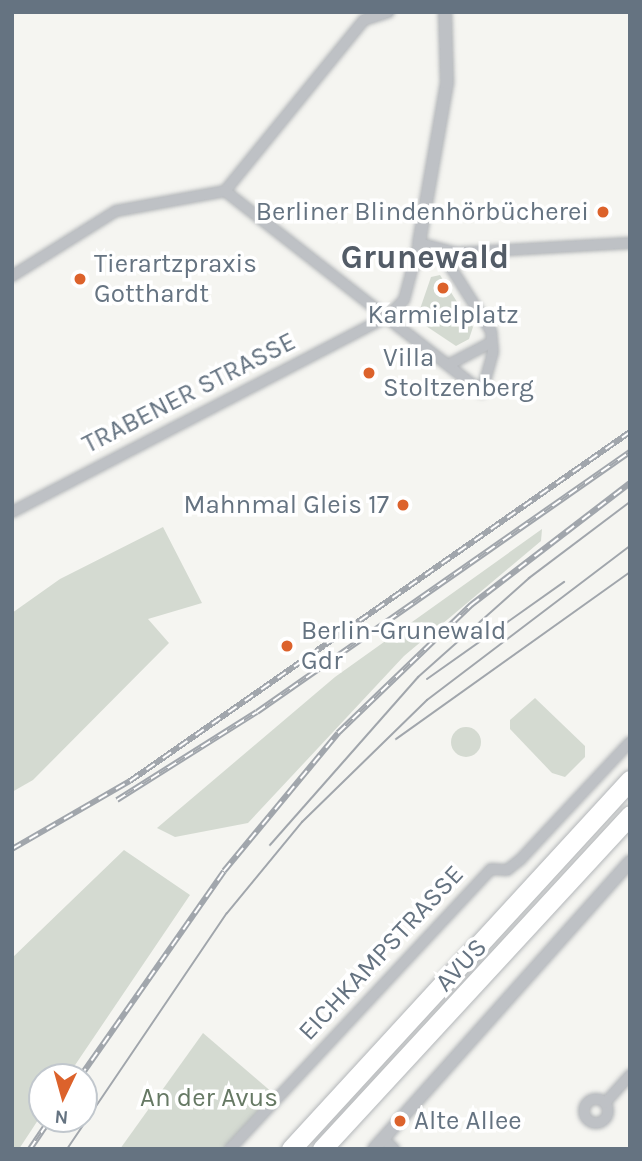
<!DOCTYPE html>
<html>
<head>
<meta charset="utf-8">
<style>
  body { margin:0 }
  #map { position:relative; width:642px; height:1161px; overflow:hidden; background:#f5f5f1; font-family:Karla,sans-serif }
  div>[style] { position:absolute }
  .green>* { inset:0; background:#d4dad1 }
  .round { border-radius:50% }
  .roads { filter:drop-shadow(0 0 2px #b3b6b9) drop-shadow(0 0 2px #b3b6b9) }
  .minor>* { height:10px; margin:-5px; padding:0 5px; transform-origin:5px; border-radius:5px; background:#bec1c5 }
  .minor>.ring { margin:-5px; padding:0; box-sizing:content-box; background:none; border:10px solid #bec1c5; border-radius:50% }
  .tertiary>* { height:12px; margin:-6px; padding:0 6px; transform-origin:6px; border-radius:6px; background:#bec1c5 }
  .motorway>* { height:19px; margin:-9.5px; padding:0 9.5px; transform-origin:9.5px; border-radius:9.5px; background:#fff }
  .tram>* { height:2px; margin:-1px; padding:0 1px; transform-origin:1px; border-radius:1px; background:#a1a6ac }
  .rail>* { height:6px; margin-top:-3px; transform-origin:0; background:repeating-linear-gradient(90deg,#fff 0 10px,#a1a6ac 0 20px); box-sizing:border-box; border-block:2px solid #a1a6ac }
  .dots>* { width:19px; height:19px; translate:-50% -50%; box-sizing:border-box; border:4px solid #fff; border-radius:50% }
  span { translate:-50% -50%; white-space:nowrap; text-align:center; line-height:1.15; -webkit-text-stroke:7px #fff; paint-order:stroke }
  .poi-label { font-size:26px; color:#657381 }
  .right { translate:-100% -50%; text-align:right }
  .left { translate:0 -50%; text-align:left }
  .street-label { font-size:26px; color:#657381 }
  .park-label { font-size:26px; color:#667964 }
  .district-label { font-size:33px; color:#535c67; font-weight:700 }
  .frame { position:absolute; inset:0; border:14px solid #657381; pointer-events:none }
  .north { position:absolute; left:28px; top:1063px; width:70px; height:70px; box-sizing:border-box; background:#fff; border:2px solid #c1c7cd; border-radius:50%; rotate:185deg; font-size:19px; font-weight:700; line-height:28px; text-align:center; color:#657381 }
  .north::after { content:''; display:block; margin:auto; width:24px; height:32px; background:#dc622b; clip-path:polygon(50% 0,100% 100%,50% 72%,0 100%) }
</style>
</head>
<body>
<div id="map">
  <div class="green">
    <i style="clip-path:polygon(440px 275px,473px 327px,469px 339px,456px 346px,423px 324px,419px 312px,431px 277px)"></i>
    <i style="clip-path:polygon(163px 527px,202px 603px,148px 619px,169px 643px,33px 780px,12px 792px,12px 613px,60px 579px)"></i>
    <i style="clip-path:polygon(542px 529px,541px 541px,404px 656px,248px 823px,175px 837px,157px 828px,335px 677px)"></i>
    <i style="clip-path:polygon(535px 698px,585px 746px,585px 757px,565px 777px,552px 773px,510px 729px,510px 720px)"></i>
    <i class="round" style="left:451px;top:727px;width:30px;height:30px"></i>
    <i style="clip-path:polygon(124px 850px,190px 895px,67px 1077px,42px 1077px,42px 1114px,19px 1149px,12px 1149px,12px 958px)"></i>
    <i style="clip-path:polygon(203px 1033px,274px 1094px,223px 1149px,120px 1149px)"></i>
  </div>
  <div class="roads">
    <div class="minor">
      <i style="left:225px;top:191px;width:220px;rotate:-50.9deg"></i>
      <i style="left:364px;top:20px;width:26px;rotate:-18deg"></i>
      <i style="left:12px;top:276px;width:123px;rotate:-32deg"></i>
      <i style="left:116px;top:211px;width:111px;rotate:-10.4deg"></i>
      <i style="left:225px;top:191px;width:326px;rotate:38deg"></i>
      <i style="left:482px;top:392px;width:41px;rotate:-74.6deg"></i>
      <i style="left:493px;top:352px;width:21px;rotate:-95deg"></i>
      <i style="left:491px;top:331px;width:93px;rotate:-122.3deg"></i>
      <i style="left:450px;top:364px;width:47px;rotate:-27.6deg"></i>
      <i style="left:12px;top:512px;width:423px;rotate:-27.5deg"></i>
      <i style="left:387px;top:317px;width:24px;rotate:-45deg"></i>
      <i style="left:404px;top:300px;width:59px;rotate:-75.3deg"></i>
      <i style="left:419px;top:243px;width:38px;rotate:15deg"></i>
      <i style="left:456px;top:253px;width:174px;rotate:-3.3deg"></i>
      <i class="ring" style="left:584px;top:1099px;width:14px;height:14px"></i>
      <i style="left:605px;top:1103px;width:38px;rotate:-48deg"></i>
      <i style="left:383px;top:1139px;width:15px;rotate:42deg"></i>
      <i style="left:230px;top:1149px;width:383px;rotate:-47deg"></i>
      <i style="left:491px;top:869px;width:16px;rotate:4deg"></i>
      <i style="left:507px;top:870px;width:16px;rotate:-38deg"></i>
      <i style="left:520px;top:860px;width:161px;rotate:-47deg"></i>
    </div>
    <div class="tertiary">
      <i style="left:419px;top:243px;width:162px;rotate:-80.1deg"></i>
      <i style="left:447px;top:83px;width:71px;rotate:-91.6deg"></i>
      <i style="left:374px;top:1149px;width:385px;rotate:-48.3deg"></i>
    </div>
    <div class="motorway">
      <i style="left:291px;top:1149px;width:501px;rotate:-47.43deg"></i>
      <i style="left:322px;top:1149px;width:454px;rotate:-47.3deg"></i>
    </div>
  </div>
  <div class="tram">
    <i style="left:427px;top:679px;width:168px;rotate:-35.3deg"></i>
    <i style="left:396px;top:739px;width:287px;rotate:-35.5deg"></i>
    <i style="left:270px;top:845px;width:224px;rotate:-48.6deg"></i>
    <i style="left:418px;top:677px;width:149px;rotate:-41.7deg"></i>
    <i style="left:529px;top:578px;width:126px;rotate:-37deg"></i>
    <i style="left:67px;top:1149px;width:285px;rotate:-55.9deg"></i>
    <i style="left:227px;top:913px;width:118px;rotate:-50.5deg"></i>
    <i style="left:302px;top:822px;width:175px;rotate:-44.3deg"></i>
    <i style="left:427px;top:700px;width:255px;rotate:-37.2deg"></i>
  </div>
  <div class="rail">
    <i style="left:117px;top:800px;width:165px;rotate:-32.2deg"></i>
    <i style="left:257px;top:712px;width:455px;rotate:-34.9deg"></i>
    <i style="left:12px;top:849px;width:136px;rotate:-30deg"></i>
    <i style="left:130px;top:781px;width:610px;rotate:-34.92deg"></i>
    <i style="left:80px;top:1077px;width:251px;rotate:-55deg"></i>
    <i style="left:224px;top:871px;width:179px;rotate:-50.4deg"></i>
    <i style="left:338px;top:733px;width:185px;rotate:-43.9deg"></i>
    <i style="left:471px;top:605px;width:200px;rotate:-37.5deg"></i>
    <i style="left:30px;top:1149px;width:36px;rotate:-56deg"></i>
  </div>
  <div class="dots">
    <i style="left:603px;top:212px;background:#dc622b"></i>
    <i style="left:80px;top:279px;background:#dc622b"></i>
    <i style="left:443px;top:288px;background:#dc622b"></i>
    <i style="left:369px;top:373px;background:#dc622b"></i>
    <i style="left:403px;top:505px;background:#dc622b"></i>
    <i style="left:287px;top:646px;background:#dc622b"></i>
    <i style="left:400px;top:1121px;background:#dc622b"></i>
  </div>
  <div class="poi-label">
    <span class="right" style="left:589px;top:212px">Berliner Blindenhörbücherei</span>
    <span class="left" style="left:94px;top:279px">Tierartzpraxis<br>Gotthardt</span>
    <span style="left:443px;top:315px">Karmielplatz</span>
    <span class="left" style="left:383px;top:373px">Villa<br>Stoltzenberg</span>
    <span class="right" style="left:389px;top:505px">Mahnmal Gleis 17</span>
    <span class="left" style="left:301px;top:646px">Berlin-Grunewald<br>Gdr</span>
    <span class="left" style="left:414px;top:1121px">Alte Allee</span>
  </div>
  <div class="street-label">
    <span style="left:189px;top:393px;rotate:-27deg">TRABENER STRASSE</span>
    <span style="left:381px;top:953px;rotate:-47deg">EICHKAMPSTRASSE</span>
    <span style="left:461px;top:965px;rotate:-47deg">AVUS</span>
  </div>
  <div class="park-label">
    <span style="left:209px;top:1098px">An der Avus</span>
  </div>
  <div class="district-label">
    <span style="left:425px;top:258px">Grunewald</span>
  </div>
  <div class="frame"></div>
  <div class="north">N</div>
</div>
</body>
</html>
